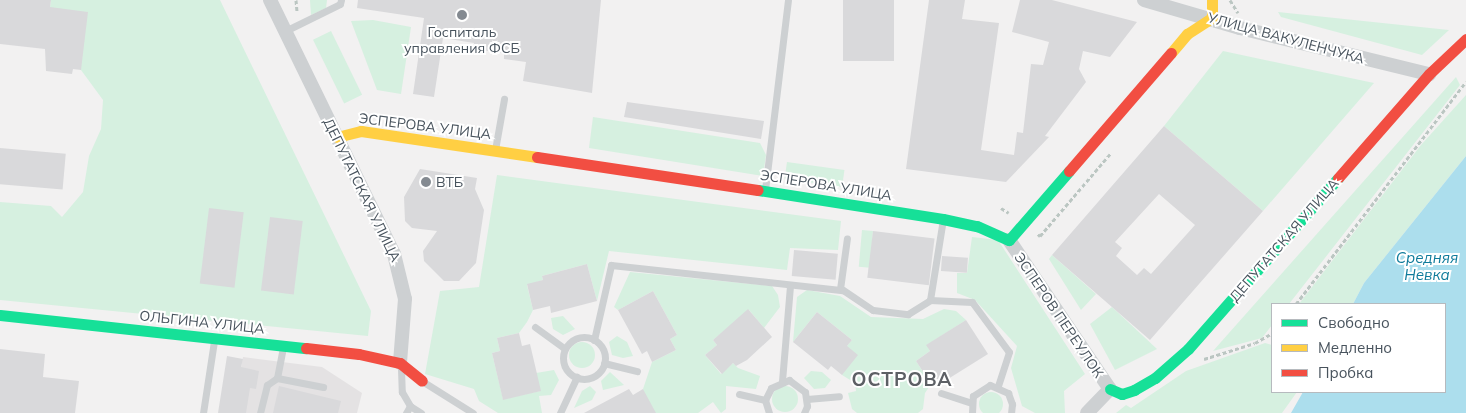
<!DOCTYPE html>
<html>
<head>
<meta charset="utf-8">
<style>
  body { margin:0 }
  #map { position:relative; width:1466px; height:413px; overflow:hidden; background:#f2f1f1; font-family:Mulish,sans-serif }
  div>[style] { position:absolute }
  .education>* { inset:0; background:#e4e2e3 }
  .green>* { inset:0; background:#d6f0e0; transform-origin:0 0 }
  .round { border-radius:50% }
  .water>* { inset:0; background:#acdeed }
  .building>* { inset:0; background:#d9d9db; transform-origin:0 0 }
  .path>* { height:3px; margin-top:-1.5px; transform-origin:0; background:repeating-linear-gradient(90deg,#bbc6c2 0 4px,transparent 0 6.5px) }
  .lane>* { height:7px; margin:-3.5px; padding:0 3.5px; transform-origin:3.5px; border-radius:3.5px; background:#cdd0d2 }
  .lane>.ring { margin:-3.5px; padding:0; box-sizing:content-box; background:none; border:7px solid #cdd0d2; border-radius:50% }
  .street>* { height:14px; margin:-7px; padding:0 7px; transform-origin:7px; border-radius:7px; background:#cdd0d2 }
  .fast>* { height:11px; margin:-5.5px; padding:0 5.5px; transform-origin:5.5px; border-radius:5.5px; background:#16e098 }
  .slow>* { height:11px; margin:-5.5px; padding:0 5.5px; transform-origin:5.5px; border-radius:5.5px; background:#ffcf43 }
  .jam>* { height:11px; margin:-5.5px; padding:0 5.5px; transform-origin:5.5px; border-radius:5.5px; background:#f24e42 }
  .dots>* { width:14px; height:14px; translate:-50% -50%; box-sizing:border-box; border:2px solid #fff; border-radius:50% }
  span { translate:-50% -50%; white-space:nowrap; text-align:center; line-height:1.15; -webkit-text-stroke:4px #fff; paint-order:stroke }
  .poi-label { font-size:14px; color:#48535d }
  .left { translate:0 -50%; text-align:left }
  .street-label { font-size:14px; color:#48535d }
  .water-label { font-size:15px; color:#0f7b9b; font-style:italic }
  .district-label { font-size:19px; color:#5d6065; font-weight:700; letter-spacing:1px }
  .legend { position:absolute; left:1271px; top:303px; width:175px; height:90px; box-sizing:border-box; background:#fff; border:1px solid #b6babe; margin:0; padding:6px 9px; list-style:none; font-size:15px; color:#48535d }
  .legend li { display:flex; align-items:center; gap:10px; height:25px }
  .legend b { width:25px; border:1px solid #b6babe }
</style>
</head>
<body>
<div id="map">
  <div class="education">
    <i style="clip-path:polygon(243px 357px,322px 367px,362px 393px,357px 413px,232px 413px)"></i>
  </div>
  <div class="green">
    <i style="clip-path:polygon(51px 0,220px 0,371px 311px,368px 336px,0 300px,0 202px,51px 206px,62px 217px,83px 192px,89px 156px,101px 129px,103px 100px,81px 70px,50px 7px)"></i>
    <i style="clip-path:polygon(310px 0,327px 0,326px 8px,311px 15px)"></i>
    <i style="clip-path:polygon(1278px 12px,1449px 30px,1422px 55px,1281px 17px)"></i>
    <i style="clip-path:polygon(373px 20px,411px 27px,401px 94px,377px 90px,351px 21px)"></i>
    <i style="left:331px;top:31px;width:71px;height:20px;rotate:64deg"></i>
    <i style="clip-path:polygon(1223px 51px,1374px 83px,1263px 211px,1164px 126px)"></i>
    <i style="clip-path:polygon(1456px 77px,1460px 85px,1289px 304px,1272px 304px,1272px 325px,1262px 338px,1213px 351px)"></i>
    <i style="clip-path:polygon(1466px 95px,1466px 156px,1364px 283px,1353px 304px,1299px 304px,1421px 145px)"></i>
    <i style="clip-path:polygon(593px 117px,760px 143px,766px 155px,763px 176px,589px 148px)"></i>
    <i style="left:787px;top:162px;width:58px;height:17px;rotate:8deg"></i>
    <i style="clip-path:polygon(497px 175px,841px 221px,838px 250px,790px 248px,787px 270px,609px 251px,597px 301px,587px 264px,542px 276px,543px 280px,527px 285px,533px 310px,527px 322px,519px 333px,497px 338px,500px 351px,492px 353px,503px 399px,540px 391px,536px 373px,554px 370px,559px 380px,551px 395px,539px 396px,542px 413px,498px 413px,479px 401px,474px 389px,425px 374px,440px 291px,479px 287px)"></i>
    <i style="left:862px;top:230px;width:11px;height:37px;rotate:5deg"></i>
    <i style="clip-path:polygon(972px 237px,998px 240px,1085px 374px,1064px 391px,1065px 413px,1035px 413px,1022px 406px,1011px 368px,1017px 346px,975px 300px,957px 293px,957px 273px,967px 273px)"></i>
    <i style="clip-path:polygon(1052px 255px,1096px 294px,1081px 310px,1049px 259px)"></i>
    <i style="clip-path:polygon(630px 272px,772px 286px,778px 295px,780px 307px,764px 328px,749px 310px,713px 340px,717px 345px,705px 355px,721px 374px,733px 363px,738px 368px,760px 376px,756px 389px,726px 386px,726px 409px,721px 413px,713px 402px,698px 413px,651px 413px,643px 389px,652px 362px,676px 350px,670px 339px,677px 335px,653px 291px,618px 310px,614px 307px)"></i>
    <i style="clip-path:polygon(807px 290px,840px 296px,871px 317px,923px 319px,944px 309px,956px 311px,966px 320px,927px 345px,930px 351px,916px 361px,931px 384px,925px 393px,923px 409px,918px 413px,857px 413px,852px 409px,848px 393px,856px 391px,855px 383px,842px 375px,847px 346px,852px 340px,817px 312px,793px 342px,797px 297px)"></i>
    <i style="clip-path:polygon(1112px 307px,1157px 349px,1115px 370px,1090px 324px)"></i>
    <i style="clip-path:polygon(563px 316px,575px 329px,563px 335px,553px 329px,551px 318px)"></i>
    <i style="clip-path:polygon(617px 336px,627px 342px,633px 356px,623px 358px,612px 355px,609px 342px)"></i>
    <i class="round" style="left:569px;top:342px;width:26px;height:26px"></i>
    <i style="clip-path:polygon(1265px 343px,1272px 345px,1272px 392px,1297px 392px,1282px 413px,1116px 413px,1126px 405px,1131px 408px,1186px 371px)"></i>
    <i style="clip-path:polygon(811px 371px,822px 372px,831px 380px,825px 388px,814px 389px,804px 378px)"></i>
    <i style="clip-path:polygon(610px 372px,624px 385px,603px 390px,601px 381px)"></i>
    <i class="round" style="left:772px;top:386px;width:26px;height:26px"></i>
    <i style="clip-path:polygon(590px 386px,596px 392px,592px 400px,574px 408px,582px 391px)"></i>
    <i class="round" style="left:979px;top:392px;width:24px;height:24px"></i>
  </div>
  <div class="water">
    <i style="clip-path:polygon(1466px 156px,1466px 413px,1291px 413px,1303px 392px,1445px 392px,1445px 304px,1353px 304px,1364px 283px)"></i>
  </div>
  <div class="building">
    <i style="clip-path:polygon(0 0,51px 0,50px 7px,88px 12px,81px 70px,73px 69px,72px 74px,46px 71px,45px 49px,0 44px)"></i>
    <i style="clip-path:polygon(358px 0,601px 0,592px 93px,523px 81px,526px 62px,504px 59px,504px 53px,473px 49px,474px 43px,443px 38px,434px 97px,413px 94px,424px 18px,357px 8px)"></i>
    <i style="left:843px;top:0;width:51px;height:61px"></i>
    <i style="clip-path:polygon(929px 0,965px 0,962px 19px,999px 23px,981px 150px,1014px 155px,1017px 132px,1023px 133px,1031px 64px,1043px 65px,1049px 42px,1012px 32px,1020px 0,1052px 0,1137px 22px,1110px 57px,1083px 51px,1079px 69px,1086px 82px,1045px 136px,1049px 137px,1006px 182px,906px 169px)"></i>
    <i style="clip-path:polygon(627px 102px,764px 121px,761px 139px,624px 117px)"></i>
    <i style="clip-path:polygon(evenodd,1164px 126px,1263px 211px,1150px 340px,1052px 255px,1164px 126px,1159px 194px,1195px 225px,1151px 274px,1144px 268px,1137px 275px,1116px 256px,1122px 248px,1115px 242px,1159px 194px)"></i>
    <i style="left:0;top:148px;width:66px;height:36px;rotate:5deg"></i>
    <i style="clip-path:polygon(420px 169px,477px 178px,475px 189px,484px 210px,476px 263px,459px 281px,444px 281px,424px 261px,423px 251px,437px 231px,412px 228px,405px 221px,404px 197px)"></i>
    <i style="left:209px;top:208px;width:35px;height:76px;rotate:7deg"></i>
    <i style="left:270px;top:217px;width:33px;height:74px;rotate:7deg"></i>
    <i style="left:873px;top:231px;width:62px;height:47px;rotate:7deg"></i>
    <i style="left:794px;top:250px;width:44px;height:26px;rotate:5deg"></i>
    <i style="left:942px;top:256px;width:26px;height:15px;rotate:4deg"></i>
    <i style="clip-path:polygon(587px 264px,597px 301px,551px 313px,550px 306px,533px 310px,527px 284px,543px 280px,542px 276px)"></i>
    <i style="clip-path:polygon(653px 291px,677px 335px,670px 339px,676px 350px,652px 362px,647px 351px,642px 354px,618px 310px)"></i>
    <i style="clip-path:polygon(748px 309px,772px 337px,747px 360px,736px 366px,733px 363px,722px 374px,705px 355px,717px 345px,713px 340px)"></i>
    <i style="clip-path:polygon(817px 312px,852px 340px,847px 346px,858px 355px,842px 375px,831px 366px,828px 370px,793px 342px)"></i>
    <i style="clip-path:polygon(966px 320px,988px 354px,948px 379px,945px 375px,931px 384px,916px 361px,930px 351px,926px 345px)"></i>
    <i style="clip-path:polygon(519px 333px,522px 346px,530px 344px,541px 391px,503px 400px,492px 353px,500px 351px,497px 338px)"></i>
    <i style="clip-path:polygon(0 349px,45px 354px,43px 377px,79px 381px,75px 413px,0 413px)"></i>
    <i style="clip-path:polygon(227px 356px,243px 359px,241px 367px,259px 371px,256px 389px,250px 388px,246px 413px,218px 413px)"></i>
    <i style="clip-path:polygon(279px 386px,341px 401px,338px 413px,273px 413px)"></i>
    <i style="clip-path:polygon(629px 389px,633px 395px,643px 389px,656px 413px,584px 413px)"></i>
  </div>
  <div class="path">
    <i style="left:296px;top:0;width:12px;rotate:85deg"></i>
    <i style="left:1230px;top:0;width:15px;rotate:58deg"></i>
    <i style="left:1001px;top:208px;width:9px;rotate:32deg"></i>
    <i style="left:1038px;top:234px;width:3px;rotate:45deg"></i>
    <i style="left:1040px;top:236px;width:108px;rotate:-49.5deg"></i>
    <i style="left:1296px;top:304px;width:280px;rotate:-52.6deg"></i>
    <i style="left:1204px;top:359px;width:53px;rotate:-17.4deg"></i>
    <i style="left:1255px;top:343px;width:20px;rotate:-30deg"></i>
  </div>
  <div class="lane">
    <i style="left:285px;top:31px;width:61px;rotate:-26.1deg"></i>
    <i style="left:340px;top:4px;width:4px;rotate:-76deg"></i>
    <i style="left:495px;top:150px;width:52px;rotate:-80deg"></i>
    <i style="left:765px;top:190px;width:191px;rotate:-83.1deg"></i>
    <i style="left:840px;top:289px;width:51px;rotate:-82.2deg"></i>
    <i style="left:930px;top:300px;width:82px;rotate:-80.9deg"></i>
    <i style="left:535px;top:327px;width:37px;rotate:36deg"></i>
    <i class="ring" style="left:563px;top:337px;width:35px;height:35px"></i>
    <i style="left:594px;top:340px;width:77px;rotate:-77.2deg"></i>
    <i style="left:611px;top:265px;width:233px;rotate:6.2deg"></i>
    <i style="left:843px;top:290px;width:36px;rotate:34deg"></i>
    <i style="left:873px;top:310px;width:35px;rotate:7deg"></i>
    <i style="left:908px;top:314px;width:26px;rotate:-32deg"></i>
    <i style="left:930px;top:300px;width:42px;rotate:2.7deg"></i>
    <i style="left:972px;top:302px;width:62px;rotate:53.5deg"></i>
    <i style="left:1009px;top:352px;width:36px;rotate:108deg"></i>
    <i style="left:604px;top:363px;width:34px;rotate:14deg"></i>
    <i style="left:401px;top:369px;width:23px;rotate:88deg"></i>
    <i style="left:402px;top:392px;width:16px;rotate:60deg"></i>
    <i style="left:410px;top:406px;width:13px;rotate:32deg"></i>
    <i style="left:277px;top:378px;width:47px;rotate:11.1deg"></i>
    <i style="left:422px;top:381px;width:60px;rotate:32.1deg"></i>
    <i style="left:782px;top:381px;width:96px;rotate:-85.2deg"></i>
    <i style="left:941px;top:393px;width:32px;rotate:18deg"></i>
    <i style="left:739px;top:394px;width:27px;rotate:13deg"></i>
    <i style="left:807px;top:399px;width:32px;rotate:-5deg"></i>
    <i style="left:203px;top:413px;width:73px;rotate:-81.3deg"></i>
    <i style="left:260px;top:413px;width:29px;rotate:-76deg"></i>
    <i style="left:267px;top:385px;width:12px;rotate:-35deg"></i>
    <i style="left:277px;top:378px;width:33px;rotate:-79deg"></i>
    <i style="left:406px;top:413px;width:8px;rotate:-60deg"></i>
    <i style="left:560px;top:413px;width:40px;rotate:-65deg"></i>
    <i style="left:769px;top:413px;width:14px;rotate:-107deg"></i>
    <i style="left:765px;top:400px;width:13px;rotate:-63deg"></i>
    <i style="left:771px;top:388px;width:20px;rotate:-24deg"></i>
    <i style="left:789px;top:380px;width:20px;rotate:37deg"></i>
    <i style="left:805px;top:392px;width:14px;rotate:82deg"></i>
    <i style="left:807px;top:406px;width:8px;rotate:113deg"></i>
    <i style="left:972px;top:413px;width:17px;rotate:-87deg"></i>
    <i style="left:973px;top:396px;width:20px;rotate:-33deg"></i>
    <i style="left:990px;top:385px;width:20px;rotate:24deg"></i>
    <i style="left:1008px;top:393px;width:12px;rotate:70deg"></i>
    <i style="left:1012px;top:404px;width:9px;rotate:96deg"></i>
  </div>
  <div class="street">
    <i style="left:270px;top:0;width:283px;rotate:64deg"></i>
    <i style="left:394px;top:254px;width:46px;rotate:76.3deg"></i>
    <i style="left:405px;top:299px;width:64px;rotate:94.5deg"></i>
    <i style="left:1144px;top:0;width:100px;rotate:16.3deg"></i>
    <i style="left:1240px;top:28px;width:195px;rotate:13.7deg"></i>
    <i style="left:1009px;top:240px;width:180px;rotate:55.9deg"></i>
    <i style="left:1110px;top:389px;width:33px;rotate:134deg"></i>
  </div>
  <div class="fast">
    <i style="left:758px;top:190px;width:187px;rotate:8.9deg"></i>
    <i style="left:943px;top:219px;width:35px;rotate:12deg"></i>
    <i style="left:977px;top:226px;width:35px;rotate:24deg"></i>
    <i style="left:1009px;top:240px;width:91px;rotate:-49deg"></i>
    <i style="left:0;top:315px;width:308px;rotate:6.2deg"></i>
    <i style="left:1110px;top:389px;width:13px;rotate:23deg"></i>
    <i style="left:1122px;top:394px;width:13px;rotate:-18deg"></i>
    <i style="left:1134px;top:390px;width:24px;rotate:-30deg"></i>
    <i style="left:1155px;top:378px;width:44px;rotate:-41.3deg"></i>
    <i style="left:1188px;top:349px;width:227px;rotate:-48.7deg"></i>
  </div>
  <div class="slow">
    <i style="left:1171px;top:53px;width:25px;rotate:-50deg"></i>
    <i style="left:1187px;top:34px;width:30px;rotate:-33deg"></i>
    <i style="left:1212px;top:18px;width:18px;rotate:-90deg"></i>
    <i style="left:337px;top:137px;width:25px;rotate:-14deg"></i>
    <i style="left:361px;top:131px;width:178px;rotate:8.4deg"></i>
  </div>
  <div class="jam">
    <i style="left:537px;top:157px;width:223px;rotate:8.5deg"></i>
    <i style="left:1069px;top:171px;width:156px;rotate:-49.2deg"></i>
    <i style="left:1338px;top:178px;width:138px;rotate:-48.8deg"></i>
    <i style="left:1429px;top:74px;width:51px;rotate:-43.4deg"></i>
    <i style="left:306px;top:348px;width:53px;rotate:6.5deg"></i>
    <i style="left:359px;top:354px;width:42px;rotate:12.4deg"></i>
    <i style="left:400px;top:363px;width:28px;rotate:39deg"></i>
  </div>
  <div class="dots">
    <i style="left:462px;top:15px;background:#848a91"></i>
    <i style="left:426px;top:182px;background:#848a91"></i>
  </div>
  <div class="poi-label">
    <span style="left:462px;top:40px">Госпиталь<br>управления ФСБ</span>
    <span class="left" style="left:436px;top:182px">ВТБ</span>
  </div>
  <div class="street-label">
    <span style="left:1286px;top:38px;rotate:15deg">УЛИЦА ВАКУЛЕНЧУКА</span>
    <span style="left:425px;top:126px;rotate:7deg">ЭСПЕРОВА УЛИЦА</span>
    <span style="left:826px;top:185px;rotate:9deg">ЭСПЕРОВА УЛИЦА</span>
    <span style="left:362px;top:190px;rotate:64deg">ДЕПУТАТСКАЯ УЛИЦА</span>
    <span style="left:1284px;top:240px;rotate:-49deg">ДЕПУТАТСКАЯ УЛИЦА</span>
    <span style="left:1059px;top:315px;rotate:56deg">ЭСПЕРОВ ПЕРЕУЛОК</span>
    <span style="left:202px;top:322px;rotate:6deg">ОЛЬГИНА УЛИЦА</span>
  </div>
  <div class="water-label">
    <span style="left:1427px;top:266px">Средняя<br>Невка</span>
  </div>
  <div class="district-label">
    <span style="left:902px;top:380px">ОСТРОВА</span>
  </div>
  <ul class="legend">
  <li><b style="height:6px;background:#16e098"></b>Свободно</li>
  <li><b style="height:6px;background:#ffcf43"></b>Медленно</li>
  <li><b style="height:6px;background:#f24e42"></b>Пробка</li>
  </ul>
</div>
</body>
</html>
